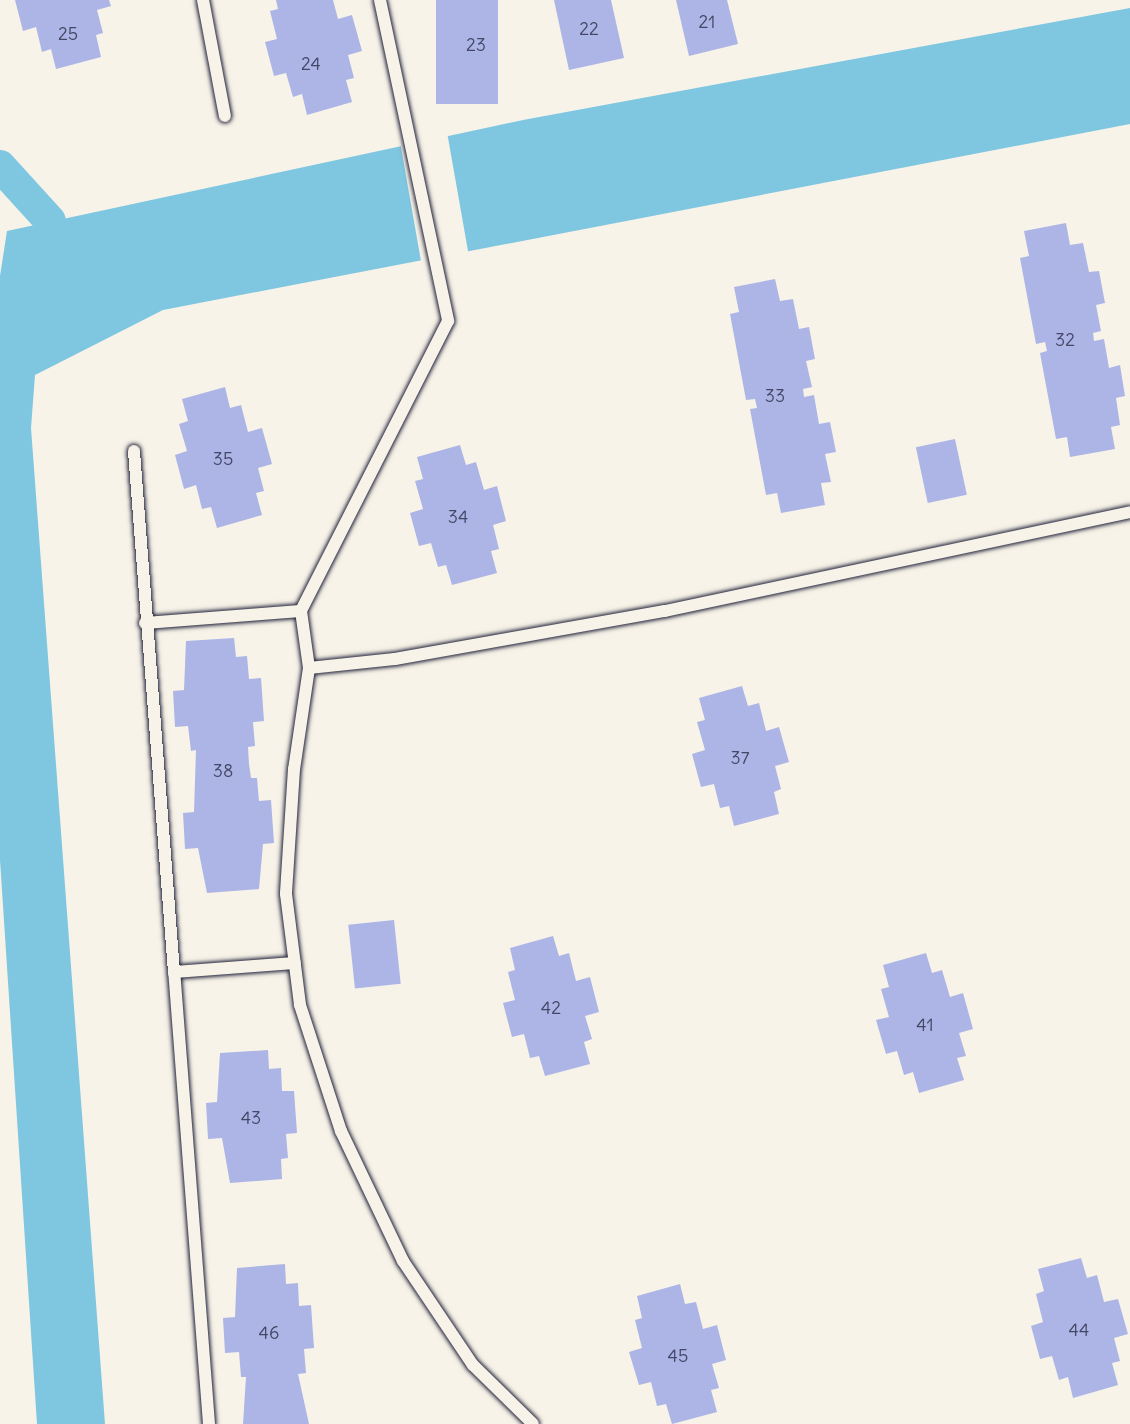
<!DOCTYPE html>
<html>
<head>
<meta charset="utf-8">
<style>
  body { margin:0 }
  #map { position:relative; width:1130px; height:1424px; overflow:hidden; background:#f7f3e8; font-family:Delius,sans-serif }
  div>[style] { position:absolute }
  .water>* { inset:0; background:#7fc6e0 }
  .pier>* { inset:0; background:#f7f3e8; transform-origin:0 0 }
  .canal>* { height:32px; margin:-16px; padding:0 16px; transform-origin:16px; border-radius:16px; background:#7fc6e0 }
  .building>* { inset:0; background:#acb5e6; transform-origin:0 0 }
  .roads { filter:drop-shadow(0 0 2px #22223b) drop-shadow(0 0 2px #22223b) }
  .lane>* { height:12px; margin:-6px; padding:0 6px; transform-origin:6px; border-radius:6px; background:#f7f3e8 }
  span { translate:-50% -50%; white-space:nowrap; text-align:center; line-height:1.15; -webkit-text-stroke:6px #f7f3e8; paint-order:stroke }
  .number-label { font-size:18px; color:#444766 }
  .number-label span { -webkit-text-stroke-width:0 }
</style>
</head>
<body>
<div id="map">
  <div class="water">
    <i style="clip-path:polygon(1130px 8px,1130px 124px,163px 310px,35px 375px,31px 428px,105px 1424px,37px 1424px,0 860px,0 276px,7px 231px,523px 120px)"></i>
  </div>
  <div class="pier">
    <i style="left:447px;top:132px;width:125px;height:48px;rotate:80deg"></i>
  </div>
  <div class="canal">
    <i style="left:0;top:166px;width:74px;rotate:47.7deg"></i>
  </div>
  <div class="building">
    <i style="clip-path:polygon(15px 0,109px 0,111px 6px,97px 10px,103px 33px,96px 35px,101px 57px,56px 69px,51px 49px,42px 52px,36px 27px,23px 31px)"></i>
    <i style="clip-path:polygon(276px 0,333px 0,338px 19px,352px 15px,362px 51px,348px 55px,354px 78px,346px 80px,352px 102px,307px 115px,302px 94px,293px 97px,286px 73px,274px 76px,265px 42px,277px 39px,270px 11px,278px 9px)"></i>
    <i style="left:436px;top:0;width:62px;height:104px"></i>
    <i style="clip-path:polygon(554px 0,611px 0,624px 58px,569px 70px)"></i>
    <i style="clip-path:polygon(676px 0,727px 0,738px 44px,689px 56px)"></i>
    <i style="clip-path:polygon(1066px 223px,1070px 245px,1083px 243px,1089px 272px,1099px 271px,1105px 303px,1096px 305px,1101px 331px,1093px 333px,1094px 341px,1104px 339px,1109px 368px,1120px 365px,1125px 396px,1116px 398px,1120px 425px,1111px 427px,1115px 449px,1070px 457px,1067px 437px,1056px 439px,1040px 353px,1047px 351px,1045px 342px,1036px 344px,1020px 258px,1029px 256px,1024px 231px)"></i>
    <i style="clip-path:polygon(775px 279px,780px 301px,793px 299px,799px 329px,809px 327px,815px 359px,806px 361px,812px 387px,803px 389px,804px 397px,814px 395px,819px 424px,830px 422px,836px 452px,825px 454px,831px 482px,821px 483px,825px 505px,781px 513px,777px 493px,766px 495px,750px 409px,757px 408px,755px 399px,746px 400px,730px 314px,739px 312px,734px 287px)"></i>
    <i style="clip-path:polygon(225px 387px,230px 408px,241px 405px,248px 432px,262px 428px,272px 464px,258px 468px,264px 491px,256px 493px,262px 515px,217px 528px,211px 507px,202px 509px,196px 485px,184px 489px,175px 455px,187px 451px,179px 424px,188px 421px,182px 399px)"></i>
    <i style="left:955px;top:439px;width:57px;height:40px;rotate:78deg"></i>
    <i style="clip-path:polygon(460px 445px,466px 465px,476px 462px,484px 490px,497px 486px,506px 521px,493px 525px,499px 549px,491px 551px,497px 573px,452px 585px,446px 565px,438px 567px,431px 543px,419px 546px,410px 513px,423px 509px,415px 481px,423px 479px,417px 457px)"></i>
    <i style="clip-path:polygon(234px 638px,236px 657px,247px 656px,249px 679px,261px 678px,264px 721px,253px 722px,255px 746px,248px 747px,249px 764px,251px 778px,257px 778px,259px 801px,271px 800px,274px 843px,263px 844px,259px 889px,207px 893px,198px 848px,185px 849px,183px 813px,194px 812px,196px 750px,191px 751px,188px 726px,175px 727px,173px 691px,184px 690px,186px 641px)"></i>
    <i style="clip-path:polygon(742px 686px,748px 706px,759px 703px,766px 731px,779px 727px,789px 762px,775px 766px,781px 789px,774px 792px,779px 814px,734px 826px,729px 806px,720px 808px,714px 784px,701px 787px,692px 754px,705px 750px,697px 722px,705px 720px,699px 698px)"></i>
    <i style="left:394px;top:920px;width:64px;height:46px;rotate:84deg"></i>
    <i style="clip-path:polygon(553px 936px,559px 956px,569px 953px,576px 981px,590px 977px,599px 1012px,585px 1016px,592px 1039px,584px 1042px,590px 1064px,545px 1076px,539px 1056px,530px 1058px,524px 1034px,512px 1037px,503px 1003px,515px 1000px,508px 972px,515px 970px,510px 948px)"></i>
    <i style="clip-path:polygon(926px 953px,932px 973px,942px 970px,950px 997px,963px 993px,973px 1029px,959px 1033px,966px 1056px,957px 1058px,964px 1080px,919px 1093px,913px 1072px,904px 1075px,897px 1051px,886px 1054px,876px 1020px,889px 1017px,881px 989px,889px 987px,883px 965px)"></i>
    <i style="clip-path:polygon(268px 1050px,269px 1069px,281px 1068px,282px 1091px,294px 1091px,297px 1133px,286px 1134px,288px 1158px,281px 1159px,282px 1179px,230px 1183px,222px 1138px,208px 1139px,206px 1103px,217px 1102px,220px 1053px)"></i>
    <i style="clip-path:polygon(1081px 1258px,1087px 1278px,1097px 1275px,1104px 1302px,1118px 1299px,1128px 1334px,1114px 1338px,1120px 1361px,1112px 1363px,1118px 1385px,1073px 1398px,1068px 1377px,1059px 1380px,1052px 1356px,1040px 1359px,1031px 1326px,1043px 1322px,1036px 1294px,1044px 1291px,1038px 1269px)"></i>
    <i style="clip-path:polygon(285px 1264px,286px 1284px,298px 1283px,299px 1306px,311px 1305px,314px 1348px,304px 1349px,306px 1373px,298px 1374px,309px 1424px,243px 1424px,246px 1377px,241px 1377px,239px 1352px,225px 1353px,223px 1318px,235px 1317px,237px 1268px)"></i>
    <i style="clip-path:polygon(680px 1284px,685px 1304px,696px 1302px,703px 1329px,717px 1325px,726px 1360px,712px 1364px,719px 1388px,711px 1390px,717px 1412px,672px 1424px,666px 1404px,657px 1406px,651px 1382px,639px 1385px,629px 1352px,642px 1348px,635px 1320px,642px 1318px,637px 1296px)"></i>
  </div>
  <div class="roads">
    <div class="lane">
      <i style="left:203px;top:0;width:118px;rotate:79.3deg"></i>
      <i style="left:380px;top:0;width:328px;rotate:78deg"></i>
      <i style="left:448px;top:321px;width:325px;rotate:116.9deg"></i>
      <i style="left:301px;top:611px;width:58px;rotate:82deg"></i>
      <i style="left:309px;top:668px;width:102px;rotate:98.4deg"></i>
      <i style="left:294px;top:769px;width:125px;rotate:93.7deg"></i>
      <i style="left:286px;top:894px;width:112px;rotate:82.8deg"></i>
      <i style="left:300px;top:1005px;width:133px;rotate:72deg"></i>
      <i style="left:341px;top:1131px;width:144px;rotate:64.5deg"></i>
      <i style="left:403px;top:1261px;width:125px;rotate:56.1deg"></i>
      <i style="left:473px;top:1365px;width:84px;rotate:44.5deg"></i>
      <i style="left:134px;top:451px;width:523px;rotate:85.61deg"></i>
      <i style="left:145px;top:623px;width:156px;rotate:-4.4deg"></i>
      <i style="left:309px;top:668px;width:86px;rotate:-6deg"></i>
      <i style="left:395px;top:659px;width:274px;rotate:-10.1deg"></i>
      <i style="left:665px;top:611px;width:475px;rotate:-12deg"></i>
      <i style="left:209px;top:1424px;width:453px;rotate:-94.4deg"></i>
      <i style="left:174px;top:972px;width:121px;rotate:-4.3deg"></i>
    </div>
  </div>
  <div class="number-label">
    <span style="left:707px;top:22px">21</span>
    <span style="left:589px;top:29px">22</span>
    <span style="left:68px;top:34px">25</span>
    <span style="left:476px;top:45px">23</span>
    <span style="left:311px;top:64px">24</span>
    <span style="left:1065px;top:340px">32</span>
    <span style="left:775px;top:396px">33</span>
    <span style="left:223px;top:459px">35</span>
    <span style="left:458px;top:517px">34</span>
    <span style="left:740px;top:758px">37</span>
    <span style="left:223px;top:771px">38</span>
    <span style="left:551px;top:1008px">42</span>
    <span style="left:925px;top:1025px">41</span>
    <span style="left:251px;top:1118px">43</span>
    <span style="left:1079px;top:1330px">44</span>
    <span style="left:269px;top:1333px">46</span>
    <span style="left:678px;top:1356px">45</span>
  </div>
</div>
</body>
</html>
